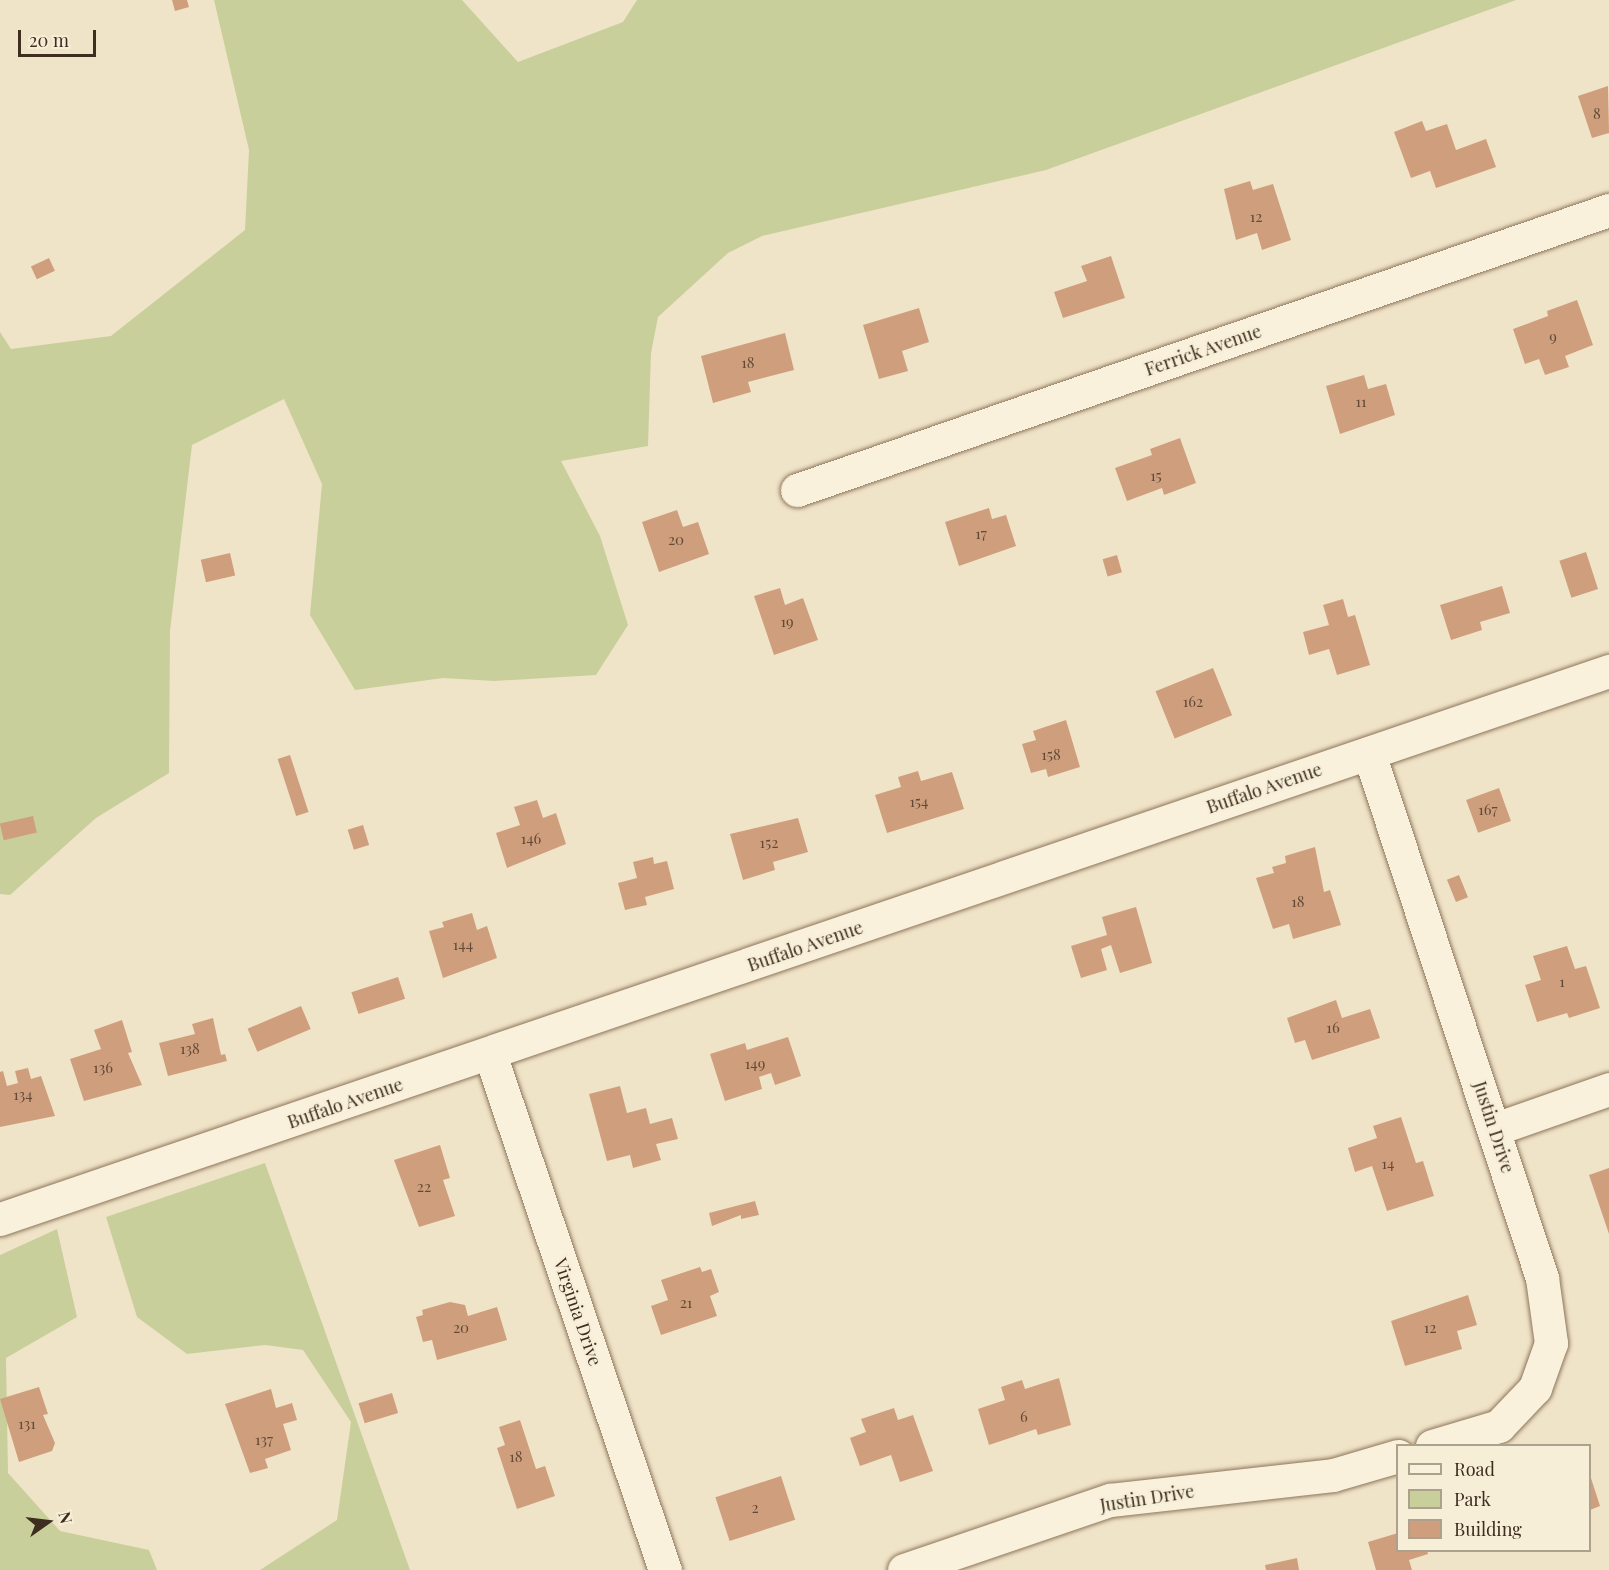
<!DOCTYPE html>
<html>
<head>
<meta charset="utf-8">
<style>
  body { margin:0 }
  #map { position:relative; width:1609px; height:1570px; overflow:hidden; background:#f0e4c8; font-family:"Playfair Display",serif }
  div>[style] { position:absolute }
  .green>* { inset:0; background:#c9cf9b }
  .building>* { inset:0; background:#cf9f7d; transform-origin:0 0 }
  .roads { filter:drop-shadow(0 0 2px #8d765c) drop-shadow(0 0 2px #8d765c) }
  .minor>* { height:33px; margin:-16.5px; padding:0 16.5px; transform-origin:16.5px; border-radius:16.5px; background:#faf1dc }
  span { translate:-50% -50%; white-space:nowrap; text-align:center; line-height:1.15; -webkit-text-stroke:4.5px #f7eed8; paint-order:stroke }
  .number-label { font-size:15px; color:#624a37 }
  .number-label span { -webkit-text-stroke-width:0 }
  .street-label { font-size:18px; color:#3d2e20 }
  .legend { position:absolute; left:1396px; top:1444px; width:195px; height:108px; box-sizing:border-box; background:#f7eed8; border:2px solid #ada18e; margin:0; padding:8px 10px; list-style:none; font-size:18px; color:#3d2e20 }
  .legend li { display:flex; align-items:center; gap:12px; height:30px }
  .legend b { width:30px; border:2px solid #ada18e }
  .north { position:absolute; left:18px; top:1492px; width:60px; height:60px; -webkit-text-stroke:4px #f7eed8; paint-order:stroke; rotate:76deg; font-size:16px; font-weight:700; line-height:24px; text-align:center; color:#3d2e20 }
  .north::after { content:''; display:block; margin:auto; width:21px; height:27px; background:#3d2e20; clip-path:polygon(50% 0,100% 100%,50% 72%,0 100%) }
  .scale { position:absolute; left:18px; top:30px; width:78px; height:27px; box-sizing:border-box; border:3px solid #3d2e20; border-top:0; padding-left:8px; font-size:18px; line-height:21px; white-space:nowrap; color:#3d2e20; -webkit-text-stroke:4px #f7eed8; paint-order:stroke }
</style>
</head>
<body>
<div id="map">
  <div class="green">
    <i style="clip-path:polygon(214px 0,462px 0,518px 62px,623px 22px,637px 0,1516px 0,1046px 170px,762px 236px,728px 253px,658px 317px,651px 353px,648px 446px,561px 461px,600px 536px,628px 625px,596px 675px,494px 681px,443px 678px,355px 690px,310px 615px,322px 484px,284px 399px,192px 445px,170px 631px,169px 773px,96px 818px,10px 895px,0 894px,0 332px,11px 349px,111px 336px,245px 230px,249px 150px)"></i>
    <i style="clip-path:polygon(265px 1163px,410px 1570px,260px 1570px,337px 1520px,351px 1422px,303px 1350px,265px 1345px,187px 1354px,137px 1317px,106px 1217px)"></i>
    <i style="clip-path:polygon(57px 1229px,77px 1317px,6px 1358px,8px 1473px,60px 1531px,149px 1550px,157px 1570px,0 1570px,0 1255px)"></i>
  </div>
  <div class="building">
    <i style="clip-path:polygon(172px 0,187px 0,189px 7px,175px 11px)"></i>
    <i style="clip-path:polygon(1608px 86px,1609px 133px,1592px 138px,1578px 96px)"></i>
    <i style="clip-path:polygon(1422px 121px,1426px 131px,1447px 124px,1456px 150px,1486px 139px,1496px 167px,1436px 188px,1430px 171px,1411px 178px,1394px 132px)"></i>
    <i style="clip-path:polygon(1250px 181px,1253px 190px,1273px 184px,1291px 240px,1262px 250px,1257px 233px,1236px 240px,1224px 189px)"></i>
    <i style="clip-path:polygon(1111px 256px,1125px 298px,1063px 318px,1054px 292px,1087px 281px,1081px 266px)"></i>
    <i style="left:49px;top:258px;width:14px;height:20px;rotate:65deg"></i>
    <i style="clip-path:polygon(1577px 300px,1593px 345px,1565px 356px,1569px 367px,1545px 375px,1539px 359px,1525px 364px,1513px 329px,1548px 316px,1547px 311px)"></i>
    <i style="clip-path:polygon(919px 308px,929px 342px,902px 351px,908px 371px,879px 379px,863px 325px)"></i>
    <i style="clip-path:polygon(785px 333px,794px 370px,748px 382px,751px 392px,713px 403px,701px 356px)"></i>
    <i style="clip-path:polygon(1364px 375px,1368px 389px,1386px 384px,1395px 415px,1340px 434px,1326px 386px)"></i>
    <i style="clip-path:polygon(1180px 438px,1196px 483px,1164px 495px,1162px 488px,1127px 501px,1115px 468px,1152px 455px,1150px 449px)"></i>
    <i style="clip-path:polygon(989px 508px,992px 519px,1006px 515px,1016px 546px,959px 566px,945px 522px)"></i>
    <i style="clip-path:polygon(677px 510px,683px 527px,698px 522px,709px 554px,659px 572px,642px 522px)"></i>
    <i style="left:1586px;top:552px;width:39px;height:28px;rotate:72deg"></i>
    <i style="left:230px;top:553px;width:23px;height:30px;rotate:77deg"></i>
    <i style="left:1117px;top:555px;width:18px;height:15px;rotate:74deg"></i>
    <i style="clip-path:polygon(1502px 586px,1510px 613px,1480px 622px,1482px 630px,1451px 640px,1440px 605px)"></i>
    <i style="clip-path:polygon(780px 588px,785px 605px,803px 598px,818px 640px,774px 655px,754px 596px)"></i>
    <i style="clip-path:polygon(1343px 599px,1348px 617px,1355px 615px,1370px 665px,1337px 675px,1329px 649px,1309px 655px,1303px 632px,1329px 625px,1323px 605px)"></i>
    <i style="left:1213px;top:668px;width:51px;height:62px;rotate:68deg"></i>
    <i style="clip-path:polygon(1066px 720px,1080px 767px,1048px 777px,1046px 769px,1031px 773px,1022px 744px,1036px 740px,1033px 731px)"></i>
    <i style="left:290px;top:755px;width:60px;height:13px;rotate:72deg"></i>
    <i style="clip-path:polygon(918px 771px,921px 781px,952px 772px,964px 809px,887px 833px,875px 795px,901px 787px,898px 777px)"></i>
    <i style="left:1499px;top:788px;width:35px;height:35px;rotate:70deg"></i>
    <i style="clip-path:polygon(537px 800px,543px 818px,556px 813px,566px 844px,507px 868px,496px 833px,520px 825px,514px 807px)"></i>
    <i style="left:33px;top:816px;width:17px;height:34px;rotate:77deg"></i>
    <i style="clip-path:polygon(798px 818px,808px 852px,773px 862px,775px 870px,743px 880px,730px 834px)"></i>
    <i style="left:363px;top:825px;width:21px;height:16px;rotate:73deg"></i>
    <i style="clip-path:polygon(1315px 847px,1324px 892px,1330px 890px,1341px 925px,1293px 939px,1289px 924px,1273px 929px,1256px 878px,1274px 873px,1272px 867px,1286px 863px,1285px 856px)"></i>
    <i style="clip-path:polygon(653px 857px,654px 864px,667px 861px,674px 889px,645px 897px,647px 905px,625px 910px,618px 883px,637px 878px,633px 862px)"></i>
    <i style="left:1459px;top:875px;width:24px;height:13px;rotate:68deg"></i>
    <i style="clip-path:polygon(1136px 907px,1152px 963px,1120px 973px,1111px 945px,1101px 949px,1107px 970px,1081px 978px,1071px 946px,1107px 935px,1102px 917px)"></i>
    <i style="clip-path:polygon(472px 913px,477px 930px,487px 926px,497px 958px,443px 978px,429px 931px,444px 927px,442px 922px)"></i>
    <i style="clip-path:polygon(1567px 946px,1575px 969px,1586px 966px,1600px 1008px,1569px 1018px,1567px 1013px,1537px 1022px,1525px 985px,1541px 980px,1533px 956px)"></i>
    <i style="left:398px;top:977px;width:23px;height:49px;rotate:72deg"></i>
    <i style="clip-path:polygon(1336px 1000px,1342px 1018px,1370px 1009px,1380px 1038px,1312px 1060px,1305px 1040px,1295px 1043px,1287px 1018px)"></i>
    <i style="left:301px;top:1006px;width:25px;height:58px;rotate:67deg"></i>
    <i style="clip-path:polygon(213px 1018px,221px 1055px,225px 1054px,227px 1061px,168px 1076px,159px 1043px,195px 1034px,192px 1024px)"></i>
    <i style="clip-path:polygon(122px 1020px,132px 1052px,128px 1053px,142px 1085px,84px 1101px,70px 1059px,101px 1049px,94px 1030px)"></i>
    <i style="clip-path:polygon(788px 1037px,801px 1076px,775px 1085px,771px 1073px,759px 1077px,762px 1089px,725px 1101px,710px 1054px,745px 1043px,747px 1050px)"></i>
    <i style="clip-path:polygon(28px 1068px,31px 1079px,41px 1076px,55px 1116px,0 1127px,0 1072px,3px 1071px,7px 1086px,18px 1083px,15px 1071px)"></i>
    <i style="clip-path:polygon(620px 1086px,627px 1113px,646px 1108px,650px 1124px,672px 1118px,678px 1139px,656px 1144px,661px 1160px,633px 1168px,630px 1155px,607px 1161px,589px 1094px)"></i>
    <i style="clip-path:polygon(1401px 1117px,1416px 1163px,1423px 1161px,1434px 1196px,1387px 1211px,1372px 1166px,1355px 1172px,1348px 1148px,1377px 1138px,1373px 1126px)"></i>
    <i style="clip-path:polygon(440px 1145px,450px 1178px,443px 1180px,455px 1216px,419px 1227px,394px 1160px)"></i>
    <i style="clip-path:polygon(1609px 1168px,1609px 1234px,1589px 1175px)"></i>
    <i style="clip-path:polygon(755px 1201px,759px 1215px,741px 1219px,741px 1215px,712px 1226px,709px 1213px)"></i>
    <i style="clip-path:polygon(700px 1267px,702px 1272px,711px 1269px,719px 1292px,710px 1296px,717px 1316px,661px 1335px,651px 1306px,668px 1300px,661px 1280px)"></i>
    <i style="clip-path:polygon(1468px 1295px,1477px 1325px,1457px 1331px,1462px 1349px,1405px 1366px,1391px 1321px)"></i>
    <i style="clip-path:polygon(450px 1302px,465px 1305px,468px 1316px,497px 1307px,507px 1340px,437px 1360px,432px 1340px,423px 1342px,416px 1317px,423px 1315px,422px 1310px)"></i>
    <i style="clip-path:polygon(1059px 1378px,1071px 1425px,1038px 1435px,1036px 1429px,989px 1445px,978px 1409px,1005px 1400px,1001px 1387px,1022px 1380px,1025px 1389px)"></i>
    <i style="clip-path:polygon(39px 1387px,48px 1414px,43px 1415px,55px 1443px,52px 1451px,19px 1462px,0 1399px)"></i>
    <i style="clip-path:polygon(271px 1389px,276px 1408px,292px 1403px,297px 1420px,283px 1424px,291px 1450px,265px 1459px,268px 1468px,250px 1473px,225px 1404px)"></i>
    <i style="left:392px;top:1393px;width:21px;height:35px;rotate:73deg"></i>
    <i style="clip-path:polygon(894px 1408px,898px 1420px,913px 1415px,933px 1471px,900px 1482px,891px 1455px,860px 1466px,850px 1438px,866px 1432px,861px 1419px)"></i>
    <i style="clip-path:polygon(520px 1420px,536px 1469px,545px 1466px,555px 1496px,517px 1509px,497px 1448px,505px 1445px,499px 1427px)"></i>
    <i style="clip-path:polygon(1590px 1475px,1600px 1506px,1590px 1510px)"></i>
    <i style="left:781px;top:1476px;width:46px;height:69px;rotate:72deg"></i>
    <i style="clip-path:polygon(1398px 1533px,1398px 1550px,1427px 1550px,1428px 1554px,1409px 1560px,1412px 1570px,1376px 1570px,1368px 1542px)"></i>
    <i style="clip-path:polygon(1297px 1558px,1299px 1570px,1266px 1570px,1265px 1565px)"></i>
  </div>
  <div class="roads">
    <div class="minor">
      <i style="left:797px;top:490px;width:859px;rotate:-19.03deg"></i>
      <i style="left:1369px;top:753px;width:553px;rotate:71.76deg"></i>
      <i style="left:1542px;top:1278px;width:66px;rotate:82.1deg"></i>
      <i style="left:1551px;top:1343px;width:48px;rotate:109.6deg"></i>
      <i style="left:1535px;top:1388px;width:52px;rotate:133.5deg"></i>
      <i style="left:1499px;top:1426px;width:70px;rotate:163.4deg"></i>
      <i style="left:490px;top:1054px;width:545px;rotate:71.27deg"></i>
      <i style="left:1495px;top:1129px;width:121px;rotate:-19.3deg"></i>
      <i style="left:0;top:1219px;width:1700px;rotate:-18.81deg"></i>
      <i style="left:904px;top:1570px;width:218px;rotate:-18.8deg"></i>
      <i style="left:1110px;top:1500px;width:224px;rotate:-6.4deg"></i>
      <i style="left:1333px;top:1475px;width:68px;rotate:-16.3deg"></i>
    </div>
  </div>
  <div class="number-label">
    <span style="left:1597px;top:114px">8</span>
    <span style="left:1256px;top:217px">12</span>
    <span style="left:1553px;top:337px">9</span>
    <span style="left:748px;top:363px">18</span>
    <span style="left:1361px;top:402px">11</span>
    <span style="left:1156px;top:476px">15</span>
    <span style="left:981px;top:534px">17</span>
    <span style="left:676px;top:540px">20</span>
    <span style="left:787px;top:622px">19</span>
    <span style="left:1193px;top:702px">162</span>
    <span style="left:1051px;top:755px">158</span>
    <span style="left:919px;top:802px">154</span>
    <span style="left:1488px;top:810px">167</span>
    <span style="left:531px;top:839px">146</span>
    <span style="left:769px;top:843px">152</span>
    <span style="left:1298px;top:902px">18</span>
    <span style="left:463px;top:945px">144</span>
    <span style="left:1562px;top:982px">1</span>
    <span style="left:1333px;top:1028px">16</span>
    <span style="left:190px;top:1049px">138</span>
    <span style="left:755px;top:1064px">149</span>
    <span style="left:103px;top:1068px">136</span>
    <span style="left:23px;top:1095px">134</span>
    <span style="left:1388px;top:1164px">14</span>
    <span style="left:424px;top:1187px">22</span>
    <span style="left:686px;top:1303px">21</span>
    <span style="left:461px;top:1328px">20</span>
    <span style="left:1430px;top:1328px">12</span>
    <span style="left:1024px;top:1417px">6</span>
    <span style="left:27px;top:1424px">131</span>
    <span style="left:264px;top:1440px">137</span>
    <span style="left:516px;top:1457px">18</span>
    <span style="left:755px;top:1508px">2</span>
  </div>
  <div class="street-label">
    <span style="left:1203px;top:350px;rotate:-19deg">Ferrick Avenue</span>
    <span style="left:1264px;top:788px;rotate:-19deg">Buffalo Avenue</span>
    <span style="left:805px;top:946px;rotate:-19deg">Buffalo Avenue</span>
    <span style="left:345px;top:1103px;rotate:-19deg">Buffalo Avenue</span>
    <span style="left:1494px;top:1127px;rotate:72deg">Justin Drive</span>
    <span style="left:578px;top:1312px;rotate:71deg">Virginia Drive</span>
    <span style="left:1147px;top:1498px;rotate:-9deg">Justin Drive</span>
  </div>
  <ul class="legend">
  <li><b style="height:8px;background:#faf1dc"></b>Road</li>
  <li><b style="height:16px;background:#c9cf9b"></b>Park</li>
  <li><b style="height:16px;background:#cf9f7d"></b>Building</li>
  </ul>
  <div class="north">N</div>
  <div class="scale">20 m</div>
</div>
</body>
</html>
